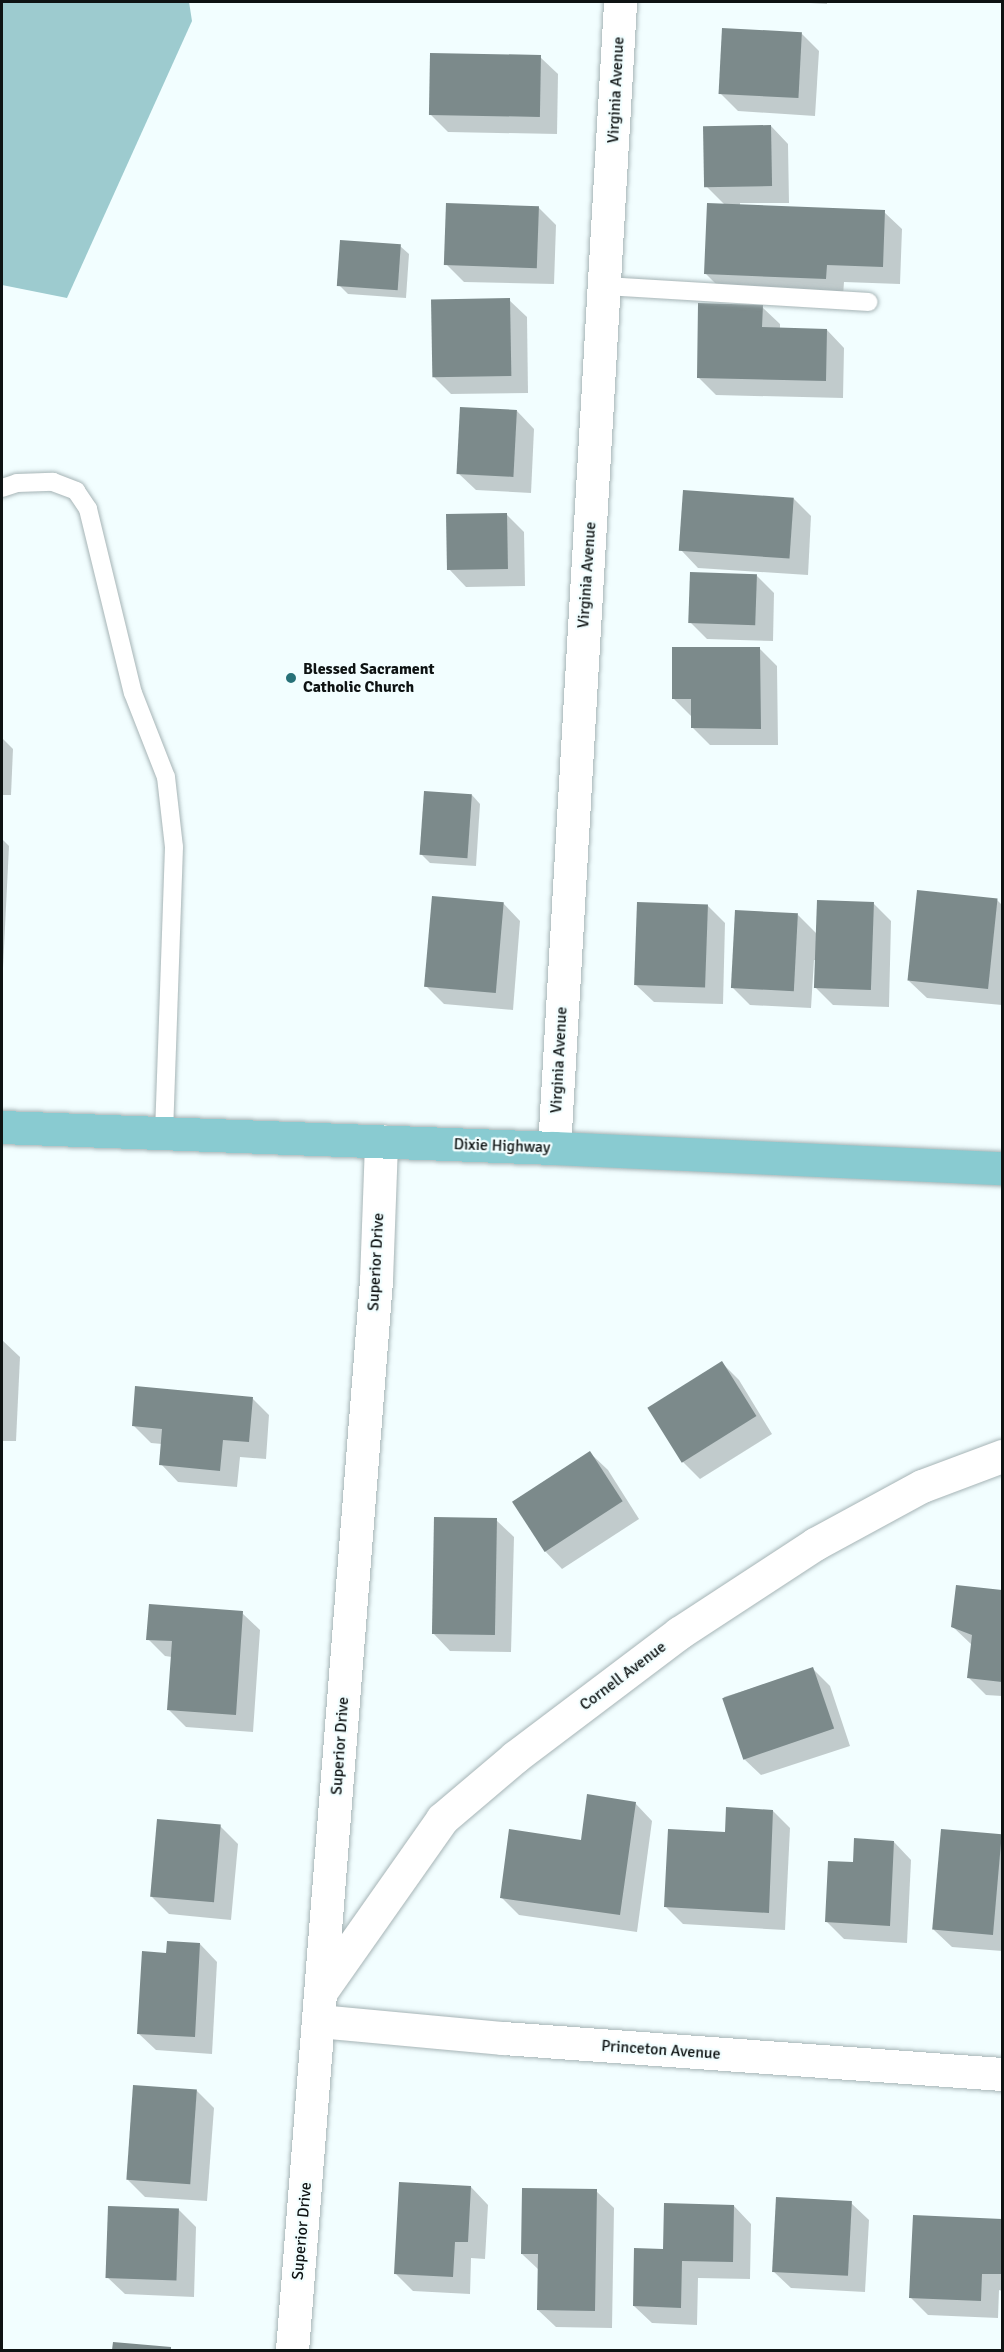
<!DOCTYPE html>
<html>
<head>
<meta charset="utf-8">
<style>
  body { margin:0 }
  #map { position:relative; width:1004px; height:2352px; overflow:hidden; background:#f2feff; font-family:Signika,sans-serif }
  div>[style] { position:absolute }
  .forest>* { inset:0; background:#9dcbcf }
  .shadow>* { inset:0; background:#0003 }
  .building>* { inset:0; background:#7c8a8b; transform-origin:0 0 }
  .roads { filter:drop-shadow(0 0 2px #a6b4b6) drop-shadow(0 0 2px #a6b4b6) }
  .service>* { height:18px; margin:-9px; padding:0 9px; transform-origin:9px; border-radius:9px; background:#fff }
  .minor>* { height:33px; margin:-16.5px; padding:0 16.5px; transform-origin:16.5px; border-radius:16.5px; background:#fff }
  .primary>* { height:33px; margin:-16.5px; padding:0 16.5px; transform-origin:16.5px; border-radius:16.5px; background:#89cbd1 }
  .dots>* { width:16px; height:16px; translate:-50% -50%; box-sizing:border-box; border:3px solid #f2feff; border-radius:50% }
  span { translate:-50% -50%; white-space:nowrap; text-align:center; line-height:1.15; -webkit-text-stroke:4.5px #f2feff; paint-order:stroke }
  .street-label { font-size:16px; color:#0e1313 }
  .poi-label { font-size:16px; color:#0e1313; font-weight:700 }
  .left { translate:0 -50%; text-align:left }
  .frame { position:absolute; inset:0; border:3px solid #0e1313; pointer-events:none }
</style>
</head>
<body>
<div id="map">
  <div class="forest">
    <i style="clip-path:polygon(2px 2px,189px 2px,192px 21px,67px 298px,2px 285px)"></i>
  </div>
  <div class="shadow">
    <i style="clip-path:polygon(792px 2px,827px 2px,827px 4px)"></i>
    <i style="clip-path:polygon(802px 34px,819px 51px,815px 116px,738px 111px,720px 93px)"></i>
    <i style="clip-path:polygon(540px 57px,558px 74px,557px 134px,448px 132px,430px 114px)"></i>
    <i style="clip-path:polygon(771px 126px,788px 144px,789px 203px,740px 203px,740px 206px,884px 212px,902px 229px,900px 284px,844px 282px,843px 296px,723px 291px,706px 274px,725px 205px,706px 186px)"></i>
    <i style="clip-path:polygon(538px 207px,556px 225px,554px 284px,464px 282px,446px 264px)"></i>
    <i style="clip-path:polygon(400px 246px,409px 254px,406px 298px,348px 294px,339px 285px)"></i>
    <i style="clip-path:polygon(509px 300px,527px 317px,528px 393px,451px 394px,433px 376px)"></i>
    <i style="clip-path:polygon(762px 307px,780px 324px,780px 329px,827px 330px,844px 348px,843px 398px,716px 395px,698px 377px)"></i>
    <i style="clip-path:polygon(517px 411px,534px 429px,531px 493px,476px 490px,458px 473px)"></i>
    <i style="clip-path:polygon(793px 498px,811px 516px,808px 575px,698px 568px,681px 550px)"></i>
    <i style="clip-path:polygon(507px 515px,524px 532px,525px 586px,466px 587px,449px 569px)"></i>
    <i style="clip-path:polygon(757px 576px,774px 593px,773px 641px,707px 639px,690px 622px)"></i>
    <i style="clip-path:polygon(760px 649px,777px 666px,778px 745px,710px 745px,693px 728px,691px 716px,674px 699px)"></i>
    <i style="clip-path:polygon(2px 738px,13px 749px,11px 795px,2px 795px)"></i>
    <i style="clip-path:polygon(472px 795px,480px 804px,476px 866px,430px 863px,422px 855px)"></i>
    <i style="clip-path:polygon(2px 839px,9px 846px,3px 968px,2px 968px)"></i>
    <i style="clip-path:polygon(997px 900px,1002px 905px,1002px 1005px,927px 998px,909px 981px)"></i>
    <i style="clip-path:polygon(503px 903px,520px 921px,513px 1010px,444px 1004px,426px 986px)"></i>
    <i style="clip-path:polygon(873px 903px,891px 921px,889px 1007px,833px 1005px,816px 988px,817px 960px,814px 960px,811px 1008px,750px 1005px,732px 987px,798px 915px,817px 934px)"></i>
    <i style="clip-path:polygon(707px 905px,725px 923px,723px 1004px,654px 1002px,636px 985px)"></i>
    <i style="clip-path:polygon(2px 1340px,20px 1357px,16px 1441px,2px 1441px)"></i>
    <i style="clip-path:polygon(722px 1363px,739px 1380px,772px 1434px,700px 1479px,682px 1461px,649px 1408px)"></i>
    <i style="clip-path:polygon(252px 1398px,269px 1415px,266px 1459px,240px 1457px,237px 1487px,178px 1482px,161px 1464px,162px 1444px,151px 1443px,134px 1426px)"></i>
    <i style="clip-path:polygon(590px 1453px,608px 1470px,639px 1519px,562px 1569px,545px 1551px)"></i>
    <i style="clip-path:polygon(496px 1520px,514px 1537px,511px 1652px,450px 1651px,433px 1633px)"></i>
    <i style="clip-path:polygon(958px 1586px,1002px 1592px,1002px 1696px,986px 1695px,968px 1677px,972px 1645px,953px 1627px)"></i>
    <i style="clip-path:polygon(242px 1613px,260px 1630px,253px 1732px,186px 1727px,168px 1709px,172px 1657px,165px 1656px,148px 1639px)"></i>
    <i style="clip-path:polygon(813px 1669px,830px 1686px,850px 1746px,761px 1775px,743px 1758px,724px 1697px)"></i>
    <i style="clip-path:polygon(635px 1803px,652px 1821px,637px 1932px,519px 1915px,502px 1898px)"></i>
    <i style="clip-path:polygon(773px 1811px,790px 1828px,785px 1930px,683px 1924px,666px 1907px,726px 1834px)"></i>
    <i style="clip-path:polygon(220px 1826px,238px 1844px,231px 1920px,169px 1914px,152px 1897px)"></i>
    <i style="clip-path:polygon(942px 1831px,1002px 1836px,1002px 1951px,952px 1947px,934px 1930px)"></i>
    <i style="clip-path:polygon(894px 1842px,911px 1860px,907px 1943px,844px 1939px,827px 1922px,854px 1863px)"></i>
    <i style="clip-path:polygon(200px 1944px,217px 1962px,212px 2054px,156px 2050px,138px 2033px,168px 1955px)"></i>
    <i style="clip-path:polygon(196px 2090px,214px 2108px,207px 2201px,145px 2197px,128px 2180px)"></i>
    <i style="clip-path:polygon(471px 2187px,488px 2205px,485px 2259px,471px 2258px,470px 2294px,413px 2291px,396px 2274px)"></i>
    <i style="clip-path:polygon(596px 2191px,614px 2208px,612px 2328px,556px 2327px,538px 2310px,539px 2270px,522px 2254px)"></i>
    <i style="clip-path:polygon(851px 2203px,869px 2220px,865px 2292px,791px 2288px,773px 2271px)"></i>
    <i style="clip-path:polygon(734px 2206px,751px 2224px,750px 2279px,698px 2278px,697px 2325px,652px 2323px,634px 2306px,665px 2251px)"></i>
    <i style="clip-path:polygon(179px 2210px,196px 2227px,194px 2297px,125px 2294px,107px 2277px)"></i>
    <i style="clip-path:polygon(914px 2217px,1002px 2220px,1002px 2291px,999px 2290px,998px 2318px,928px 2315px,911px 2298px)"></i>
    <i style="clip-path:polygon(114px 2343px,170px 2348px,173px 2350px,114px 2350px)"></i>
  </div>
  <div class="building">
    <i style="left:722px;top:28px;width:80px;height:66px;rotate:3deg"></i>
    <i style="left:430px;top:53px;width:111px;height:62px;rotate:1deg"></i>
    <i style="left:771px;top:125px;width:61px;height:68px;rotate:89deg"></i>
    <i style="left:446px;top:203px;width:93px;height:62px;rotate:2deg"></i>
    <i style="clip-path:polygon(707px 203px,885px 210px,883px 267px,827px 265px,826px 279px,704px 274px)"></i>
    <i style="left:340px;top:240px;width:61px;height:46px;rotate:4deg"></i>
    <i style="left:510px;top:298px;width:78px;height:79px;rotate:89deg"></i>
    <i style="clip-path:polygon(698px 303px,763px 305px,762px 327px,827px 329px,826px 381px,697px 378px)"></i>
    <i style="left:460px;top:407px;width:57px;height:67px;rotate:3deg"></i>
    <i style="left:683px;top:490px;width:111px;height:61px;rotate:4deg"></i>
    <i style="left:507px;top:513px;width:56px;height:61px;rotate:89deg"></i>
    <i style="left:690px;top:572px;width:67px;height:51px;rotate:2deg"></i>
    <i style="clip-path:polygon(672px 647px,760px 647px,761px 729px,691px 728px,691px 699px,672px 699px)"></i>
    <i style="left:424px;top:791px;width:48px;height:64px;rotate:4deg"></i>
    <i style="left:917px;top:890px;width:81px;height:91px;rotate:6deg"></i>
    <i style="left:432px;top:896px;width:72px;height:91px;rotate:5deg"></i>
    <i style="left:817px;top:900px;width:57px;height:88px;rotate:2deg"></i>
    <i style="left:637px;top:902px;width:71px;height:83px;rotate:2deg"></i>
    <i style="left:735px;top:910px;width:63px;height:78px;rotate:3deg"></i>
    <i style="left:722px;top:1361px;width:65px;height:88px;rotate:58deg"></i>
    <i style="clip-path:polygon(135px 1386px,253px 1397px,249px 1442px,223px 1440px,220px 1471px,159px 1465px,162px 1429px,132px 1426px)"></i>
    <i style="left:590px;top:1451px;width:60px;height:93px;rotate:57deg"></i>
    <i style="left:434px;top:1517px;width:63px;height:117px;rotate:1deg"></i>
    <i style="clip-path:polygon(956px 1585px,1002px 1590px,1002px 1682px,967px 1678px,972px 1635px,951px 1627px)"></i>
    <i style="clip-path:polygon(149px 1604px,243px 1611px,236px 1715px,167px 1710px,172px 1641px,146px 1640px)"></i>
    <i style="left:813px;top:1667px;width:65px;height:96px;rotate:71deg"></i>
    <i style="clip-path:polygon(587px 1794px,636px 1802px,620px 1915px,500px 1898px,509px 1829px,581px 1840px)"></i>
    <i style="clip-path:polygon(726px 1807px,773px 1810px,769px 1913px,664px 1907px,668px 1829px,725px 1832px)"></i>
    <i style="left:157px;top:1819px;width:64px;height:78px;rotate:5deg"></i>
    <i style="left:941px;top:1829px;width:61px;height:101px;rotate:5deg"></i>
    <i style="clip-path:polygon(854px 1838px,894px 1841px,890px 1926px,825px 1922px,828px 1861px,853px 1862px)"></i>
    <i style="clip-path:polygon(167px 1941px,200px 1943px,195px 2037px,137px 2034px,142px 1951px,166px 1953px)"></i>
    <i style="left:133px;top:2085px;width:64px;height:95px;rotate:4deg"></i>
    <i style="clip-path:polygon(399px 2182px,471px 2186px,468px 2242px,455px 2242px,453px 2277px,394px 2274px)"></i>
    <i style="clip-path:polygon(522px 2188px,597px 2189px,595px 2311px,537px 2310px,538px 2254px,521px 2254px)"></i>
    <i style="left:776px;top:2197px;width:76px;height:75px;rotate:3deg"></i>
    <i style="clip-path:polygon(664px 2203px,734px 2205px,733px 2262px,682px 2261px,681px 2308px,633px 2306px,634px 2248px,663px 2249px)"></i>
    <i style="left:108px;top:2206px;width:71px;height:72px;rotate:2deg"></i>
    <i style="clip-path:polygon(913px 2215px,1002px 2219px,1002px 2274px,982px 2274px,981px 2301px,909px 2298px)"></i>
    <i style="clip-path:polygon(113px 2342px,171px 2347px,171px 2350px,112px 2350px)"></i>
  </div>
  <div class="roads">
    <div class="service">
      <i style="left:606px;top:286px;width:263px;rotate:3.5deg"></i>
      <i style="left:2px;top:488px;width:16px;rotate:-18deg"></i>
      <i style="left:17px;top:483px;width:36px;rotate:-2deg"></i>
      <i style="left:53px;top:482px;width:25px;rotate:21deg"></i>
      <i style="left:76px;top:491px;width:22px;rotate:56deg"></i>
      <i style="left:88px;top:509px;width:189px;rotate:76.3deg"></i>
      <i style="left:133px;top:693px;width:90px;rotate:68.6deg"></i>
      <i style="left:166px;top:777px;width:70px;rotate:83.5deg"></i>
      <i style="left:174px;top:847px;width:286px;rotate:92deg"></i>
    </div>
    <div class="minor">
      <i style="left:554px;top:1148px;width:1148px;rotate:-86.7deg"></i>
      <i style="left:322px;top:1990px;width:209px;rotate:-54.9deg"></i>
      <i style="left:442px;top:1819px;width:96px;rotate:-40.3deg"></i>
      <i style="left:515px;top:1757px;width:206px;rotate:-37.1deg"></i>
      <i style="left:679px;top:1633px;width:163px;rotate:-33.2deg"></i>
      <i style="left:815px;top:1544px;width:122px;rotate:-28.5deg"></i>
      <i style="left:922px;top:1486px;width:85px;rotate:-20.6deg"></i>
      <i style="left:319px;top:2021px;width:185px;rotate:5.3deg"></i>
      <i style="left:503px;top:2038px;width:500px;rotate:4.13deg"></i>
      <i style="left:292px;top:2350px;width:1073px;rotate:-85.51deg"></i>
      <i style="left:376px;top:1280px;width:139px;rotate:-87.9deg"></i>
    </div>
    <div class="primary">
      <i style="left:2px;top:1127px;width:552px;rotate:2.18deg"></i>
      <i style="left:554px;top:1148px;width:448px;rotate:2.6deg"></i>
    </div>
  </div>
  <div class="dots">
    <i style="left:291px;top:678px;background:#277178"></i>
  </div>
  <div class="street-label">
    <span style="left:616px;top:90px;rotate:-87deg">Virginia Avenue</span>
    <span style="left:587px;top:575px;rotate:-86deg">Virginia Avenue</span>
    <span style="left:559px;top:1060px;rotate:-87deg">Virginia Avenue</span>
    <span style="left:502px;top:1146px;rotate:2deg">Dixie Highway</span>
    <span style="left:376px;top:1262px;rotate:-87deg">Superior Drive</span>
    <span style="left:623px;top:1676px;rotate:-37deg">Cornell Avenue</span>
    <span style="left:340px;top:1746px;rotate:-86deg">Superior Drive</span>
    <span style="left:661px;top:2050px;rotate:4deg">Princeton Avenue</span>
    <span style="left:302px;top:2231px;rotate:-85deg">Superior Drive</span>
  </div>
  <div class="poi-label">
    <span class="left" style="left:303px;top:678px">Blessed Sacrament<br>Catholic Church</span>
  </div>
  <div class="frame"></div>
</div>
</body>
</html>
